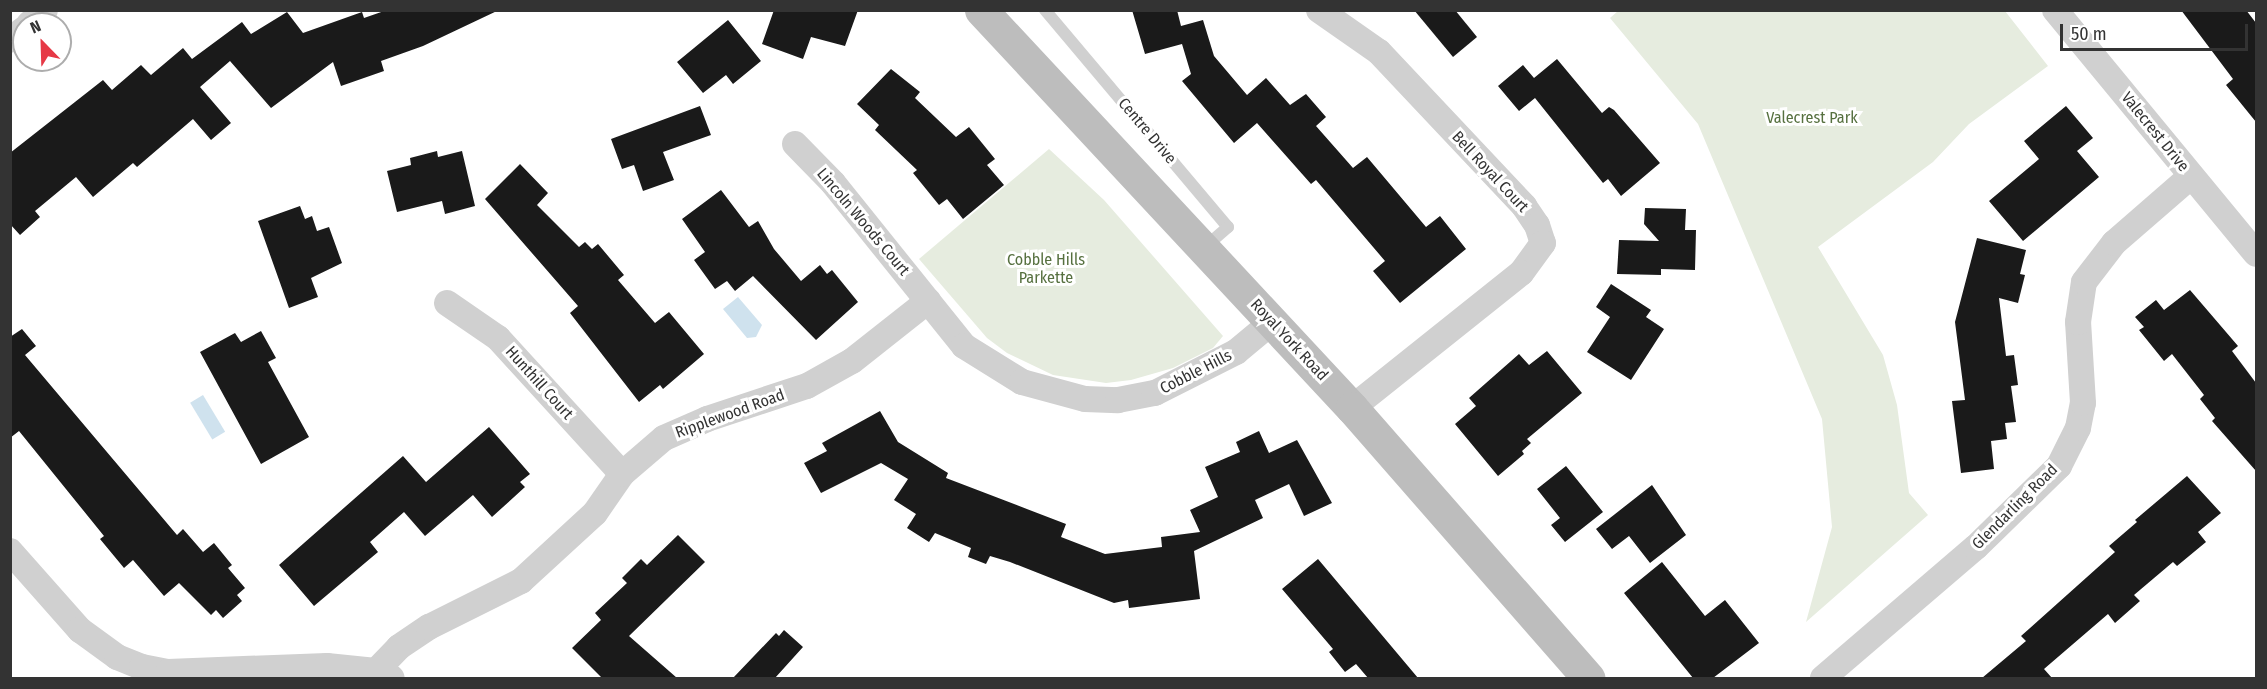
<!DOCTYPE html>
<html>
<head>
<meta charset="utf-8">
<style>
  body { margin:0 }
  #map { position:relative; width:2267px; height:689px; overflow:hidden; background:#fff; font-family:"Fira Sans Condensed",sans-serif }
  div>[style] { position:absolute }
  .green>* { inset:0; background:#e6ecdf }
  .water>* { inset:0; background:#cfe2ee; transform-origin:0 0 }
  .building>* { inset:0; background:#1a1a1a }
  .service>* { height:12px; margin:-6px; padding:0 6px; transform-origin:6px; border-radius:6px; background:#d0d0d0 }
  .minor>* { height:26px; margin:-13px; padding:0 13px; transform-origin:13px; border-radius:13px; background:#d0d0d0 }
  .secondary>* { height:33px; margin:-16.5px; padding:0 16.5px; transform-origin:16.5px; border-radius:16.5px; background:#bdbdbd }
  span { translate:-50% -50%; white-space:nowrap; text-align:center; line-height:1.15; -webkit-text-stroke:6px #fff; paint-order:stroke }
  .park-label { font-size:16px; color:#56703f }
  .street-label { font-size:16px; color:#333 }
  .frame { position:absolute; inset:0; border:12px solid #333; pointer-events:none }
  .north { position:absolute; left:12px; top:12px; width:60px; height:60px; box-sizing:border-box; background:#fff; border:2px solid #adadad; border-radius:50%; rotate:337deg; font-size:16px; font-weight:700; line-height:24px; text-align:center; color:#333 }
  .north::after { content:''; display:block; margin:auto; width:21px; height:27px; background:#e63946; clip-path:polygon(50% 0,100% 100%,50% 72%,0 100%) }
  .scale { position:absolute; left:2060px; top:24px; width:188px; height:27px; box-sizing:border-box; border:3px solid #333; border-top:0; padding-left:8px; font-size:18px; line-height:21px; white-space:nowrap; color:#333; -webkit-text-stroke:4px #fff; paint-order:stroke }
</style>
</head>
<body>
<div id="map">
  <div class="green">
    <i style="clip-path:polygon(1618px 11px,2005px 11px,2048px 66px,1969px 124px,1933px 162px,1818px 247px,1883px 355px,1897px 405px,1909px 493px,1928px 515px,1806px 622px,1832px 527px,1822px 419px,1698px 124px,1610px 18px)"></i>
    <i style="clip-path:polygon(1049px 149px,1104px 200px,1223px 336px,1213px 348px,1173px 368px,1131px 380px,1106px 383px,1053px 375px,1007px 353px,987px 338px,919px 259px)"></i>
  </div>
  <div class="water">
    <i style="clip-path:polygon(738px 297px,762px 325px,756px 337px,747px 338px,723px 309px)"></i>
    <i style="left:203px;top:395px;width:43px;height:15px;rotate:59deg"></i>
  </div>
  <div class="building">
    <i style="clip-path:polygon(387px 10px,499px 10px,423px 46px,381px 61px,384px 71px,341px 86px,333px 62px,271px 108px,230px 61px,200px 87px,231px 123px,211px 140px,193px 119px,137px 167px,133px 163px,93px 197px,76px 177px,35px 211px,40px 217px,20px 235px,10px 224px,10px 153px,103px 80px,112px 90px,141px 65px,151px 75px,183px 48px,192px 59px,242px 22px,251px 34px,287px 12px,303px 33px,362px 12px,364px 18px)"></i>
    <i style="clip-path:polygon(774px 10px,858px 10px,845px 46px,811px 37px,803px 59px,762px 44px)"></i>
    <i style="clip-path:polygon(1132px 10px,1177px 10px,1181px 26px,1203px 20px,1214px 56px,1247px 95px,1266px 78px,1290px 105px,1306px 94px,1326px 117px,1316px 126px,1353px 168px,1367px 157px,1426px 227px,1440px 216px,1466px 249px,1400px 303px,1373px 271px,1385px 261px,1316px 180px,1311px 184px,1257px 123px,1234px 143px,1182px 81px,1191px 74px,1182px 44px,1145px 54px)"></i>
    <i style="clip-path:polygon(1414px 10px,1455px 10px,1477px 37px,1453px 57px)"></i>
    <i style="clip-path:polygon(2181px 10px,2246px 10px,2256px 23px,2256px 122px,2226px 85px,2233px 79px)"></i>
    <i style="clip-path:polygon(728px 20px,761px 61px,733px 84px,726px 75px,703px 93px,677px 62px)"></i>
    <i style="clip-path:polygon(1557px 59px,1602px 113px,1609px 107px,1614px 110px,1660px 163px,1621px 196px,1608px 179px,1603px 183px,1535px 98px,1519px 111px,1498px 86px,1523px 65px,1534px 78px)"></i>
    <i style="clip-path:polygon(891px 69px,920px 92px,915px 98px,956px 137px,969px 127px,995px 159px,987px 165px,1004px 185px,963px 219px,947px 199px,939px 205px,913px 173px,917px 170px,875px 130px,879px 125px,857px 104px)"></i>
    <i style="clip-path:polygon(700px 106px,711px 135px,663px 152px,674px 180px,643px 191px,634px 165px,622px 169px,611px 139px)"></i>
    <i style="clip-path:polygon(2066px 106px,2093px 138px,2077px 151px,2099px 177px,2023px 241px,1989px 201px,2039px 159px,2024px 141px)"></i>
    <i style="clip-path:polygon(437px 151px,438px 157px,462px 151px,475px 206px,445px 214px,442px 201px,397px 212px,387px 171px,411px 165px,410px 158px)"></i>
    <i style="clip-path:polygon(520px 164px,548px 193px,537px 205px,579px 247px,585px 242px,592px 249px,598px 244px,624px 275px,618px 280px,655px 323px,669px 312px,704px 354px,663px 389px,660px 385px,639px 402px,570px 313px,578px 306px,485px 199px)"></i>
    <i style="clip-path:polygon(721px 190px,749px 227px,758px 221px,774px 249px,801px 281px,820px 265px,827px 274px,832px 270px,858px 302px,816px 340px,753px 276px,735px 291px,727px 281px,715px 289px,694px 260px,705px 252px,682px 219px)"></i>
    <i style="clip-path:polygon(300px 206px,305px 219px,312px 216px,317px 231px,329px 227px,342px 263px,311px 278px,318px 297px,289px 308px,258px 221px)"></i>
    <i style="clip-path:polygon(1645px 208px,1686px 209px,1685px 230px,1696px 230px,1695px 270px,1661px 269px,1661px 275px,1617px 274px,1619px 240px,1659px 241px,1644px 224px)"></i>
    <i style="clip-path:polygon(1977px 238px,2026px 250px,2020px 274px,2025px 275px,2018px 303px,1999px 298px,2006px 356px,2014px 355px,2018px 385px,2011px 386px,2016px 422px,2005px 423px,2007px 439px,1991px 441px,1994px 469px,1961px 473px,1952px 401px,1965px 400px,1955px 322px)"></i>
    <i style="clip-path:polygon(1611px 284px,1651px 310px,1646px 317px,1664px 329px,1631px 380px,1587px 352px,1610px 317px,1596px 307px)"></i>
    <i style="clip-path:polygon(2190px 290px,2238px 346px,2232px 351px,2256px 383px,2256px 471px,2212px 421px,2215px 418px,2200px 399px,2204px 395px,2172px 354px,2164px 361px,2139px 330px,2144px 327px,2135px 317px,2156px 300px,2164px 310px)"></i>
    <i style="clip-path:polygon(22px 329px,36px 346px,25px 355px,177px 535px,183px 529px,203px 552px,214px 543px,232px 565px,228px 568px,245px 588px,237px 595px,242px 601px,223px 618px,216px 610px,211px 615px,179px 583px,164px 596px,133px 560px,124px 568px,100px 539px,104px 536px,19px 431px,10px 438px,10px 337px)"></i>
    <i style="clip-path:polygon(261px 331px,276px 358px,268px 362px,309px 437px,261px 464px,200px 352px,235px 333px,241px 342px)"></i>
    <i style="clip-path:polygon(1547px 351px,1582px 393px,1527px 439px,1531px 443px,1522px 451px,1524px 454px,1498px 476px,1455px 424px,1476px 406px,1469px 398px,1519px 354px,1529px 365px)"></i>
    <i style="clip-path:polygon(880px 411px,898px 442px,948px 473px,946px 478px,1066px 524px,1061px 537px,1105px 554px,1162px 547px,1161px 537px,1200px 532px,1190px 510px,1218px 497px,1205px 467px,1240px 452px,1236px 442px,1259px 431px,1269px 453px,1297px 440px,1332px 503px,1304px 516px,1289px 484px,1255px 500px,1263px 518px,1194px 551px,1200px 599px,1129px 608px,1128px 600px,1114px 603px,1010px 562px,990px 556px,986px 564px,968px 557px,971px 548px,935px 533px,929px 542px,907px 528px,916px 514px,894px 500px,908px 479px,881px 463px,821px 493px,804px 463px,827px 451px,822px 443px)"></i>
    <i style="clip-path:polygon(489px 427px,530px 474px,520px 482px,525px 487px,492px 517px,473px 495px,425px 536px,404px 512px,370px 542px,378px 552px,314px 606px,279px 565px,403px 456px,426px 482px)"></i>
    <i style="clip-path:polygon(1566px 466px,1603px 512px,1565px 542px,1551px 525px,1560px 518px,1537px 489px)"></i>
    <i style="clip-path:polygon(2187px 476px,2221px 513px,2198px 532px,2206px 542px,2177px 566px,2173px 562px,2134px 595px,2140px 601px,2115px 623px,2108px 614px,2044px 669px,2052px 678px,1982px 678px,2026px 641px,2021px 636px,2115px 552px,2109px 546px,2137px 522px,2135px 520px)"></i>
    <i style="clip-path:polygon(1652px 485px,1686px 535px,1650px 563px,1629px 536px,1612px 549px,1596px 529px)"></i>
    <i style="clip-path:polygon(678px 535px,705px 562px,629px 636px,677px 678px,602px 678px,572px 648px,601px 620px,595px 613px,627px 583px,622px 578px,641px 559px,647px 565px)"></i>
    <i style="clip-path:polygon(1318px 559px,1360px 609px,1418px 678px,1368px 678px,1356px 664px,1345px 672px,1329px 652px,1333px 649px,1282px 589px)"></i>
    <i style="clip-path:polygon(1662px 562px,1705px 616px,1725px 600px,1759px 643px,1713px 678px,1693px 678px,1624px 593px)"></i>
    <i style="clip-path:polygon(784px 630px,803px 647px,775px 678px,733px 678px,776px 633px,779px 636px)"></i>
  </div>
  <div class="service">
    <i style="left:1045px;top:10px;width:284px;rotate:49.9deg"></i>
    <i style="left:1228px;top:227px;width:32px;rotate:139deg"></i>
  </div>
  <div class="minor">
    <i style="left:1319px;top:10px;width:73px;rotate:35deg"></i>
    <i style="left:1379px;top:52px;width:212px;rotate:46.7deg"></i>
    <i style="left:1524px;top:206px;width:23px;rotate:56deg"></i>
    <i style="left:1537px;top:225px;width:19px;rotate:72deg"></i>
    <i style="left:1543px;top:243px;width:37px;rotate:126deg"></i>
    <i style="left:1521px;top:273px;width:216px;rotate:141.4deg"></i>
    <i style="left:2055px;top:10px;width:316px;rotate:50.5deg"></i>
    <i style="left:29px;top:24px;width:21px;rotate:-41deg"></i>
    <i style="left:10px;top:40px;width:18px;rotate:-38deg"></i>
    <i style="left:795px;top:144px;width:54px;rotate:45.7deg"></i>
    <i style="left:833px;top:183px;width:209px;rotate:51.2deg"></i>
    <i style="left:964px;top:346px;width:68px;rotate:31.8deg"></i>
    <i style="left:1022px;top:382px;width:65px;rotate:15.1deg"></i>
    <i style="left:1085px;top:399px;width:33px;rotate:2deg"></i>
    <i style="left:1118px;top:400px;width:38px;rotate:-11deg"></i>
    <i style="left:1155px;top:393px;width:91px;rotate:-26.8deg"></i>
    <i style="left:1236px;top:352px;width:47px;rotate:-39.8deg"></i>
    <i style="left:447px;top:303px;width:62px;rotate:34.5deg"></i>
    <i style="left:498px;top:338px;width:184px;rotate:47.6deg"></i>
    <i style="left:10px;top:551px;width:106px;rotate:48.5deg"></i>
    <i style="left:80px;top:630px;width:46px;rotate:36.1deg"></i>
    <i style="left:117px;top:657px;width:27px;rotate:22deg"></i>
    <i style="left:142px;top:667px;width:26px;rotate:11deg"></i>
    <i style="left:168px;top:672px;width:159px;rotate:-2.2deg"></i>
    <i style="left:327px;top:666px;width:49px;rotate:5.8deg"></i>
    <i style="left:376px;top:671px;width:17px;rotate:24deg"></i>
    <i style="left:376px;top:671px;width:33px;rotate:-46deg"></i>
    <i style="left:399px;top:647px;width:36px;rotate:-34deg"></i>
    <i style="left:429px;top:627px;width:103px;rotate:-26.6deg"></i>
    <i style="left:521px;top:581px;width:100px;rotate:-42.6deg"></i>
    <i style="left:595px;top:513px;width:47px;rotate:-55.3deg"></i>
    <i style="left:622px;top:474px;width:55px;rotate:-40.6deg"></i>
    <i style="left:664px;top:438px;width:47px;rotate:-23.8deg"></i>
    <i style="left:707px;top:419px;width:105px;rotate:-18.3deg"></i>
    <i style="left:807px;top:386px;width:51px;rotate:-29.1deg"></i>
    <i style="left:852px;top:361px;width:97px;rotate:-38.3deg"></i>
    <i style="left:1823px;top:678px;width:201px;rotate:-40.6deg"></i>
    <i style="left:1976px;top:547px;width:116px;rotate:-44.3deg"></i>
    <i style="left:2059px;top:466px;width:42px;rotate:-63.4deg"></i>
    <i style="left:2078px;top:428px;width:25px;rotate:-79deg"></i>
    <i style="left:2083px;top:403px;width:81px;rotate:-93.5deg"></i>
    <i style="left:2078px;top:322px;width:40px;rotate:-81.5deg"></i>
    <i style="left:2084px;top:282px;width:49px;rotate:-52.4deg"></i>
    <i style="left:2114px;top:243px;width:102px;rotate:-41deg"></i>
  </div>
  <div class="secondary">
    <i style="left:981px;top:10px;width:544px;rotate:47.01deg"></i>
    <i style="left:1352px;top:408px;width:359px;rotate:48.8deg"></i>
  </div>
  <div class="park-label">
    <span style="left:1812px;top:118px">Valecrest Park</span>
    <span style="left:1046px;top:269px">Cobble Hills<br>Parkette</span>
  </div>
  <div class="street-label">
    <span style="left:1147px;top:131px;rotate:50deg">Centre Drive</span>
    <span style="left:2155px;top:132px;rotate:51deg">Valecrest Drive</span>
    <span style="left:1490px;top:172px;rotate:47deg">Bell Royal Court</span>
    <span style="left:863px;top:222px;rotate:50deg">Lincoln Woods Court</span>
    <span style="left:1289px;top:340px;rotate:47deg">Royal York Road</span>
    <span style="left:1196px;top:372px;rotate:-27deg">Cobble Hills</span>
    <span style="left:539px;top:383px;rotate:48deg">Hunthill Court</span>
    <span style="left:730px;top:414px;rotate:-20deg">Ripplewood Road</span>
    <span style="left:2015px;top:507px;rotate:-45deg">Glendarling Road</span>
  </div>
  <div class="frame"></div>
  <div class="north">N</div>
  <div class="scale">50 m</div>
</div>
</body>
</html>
